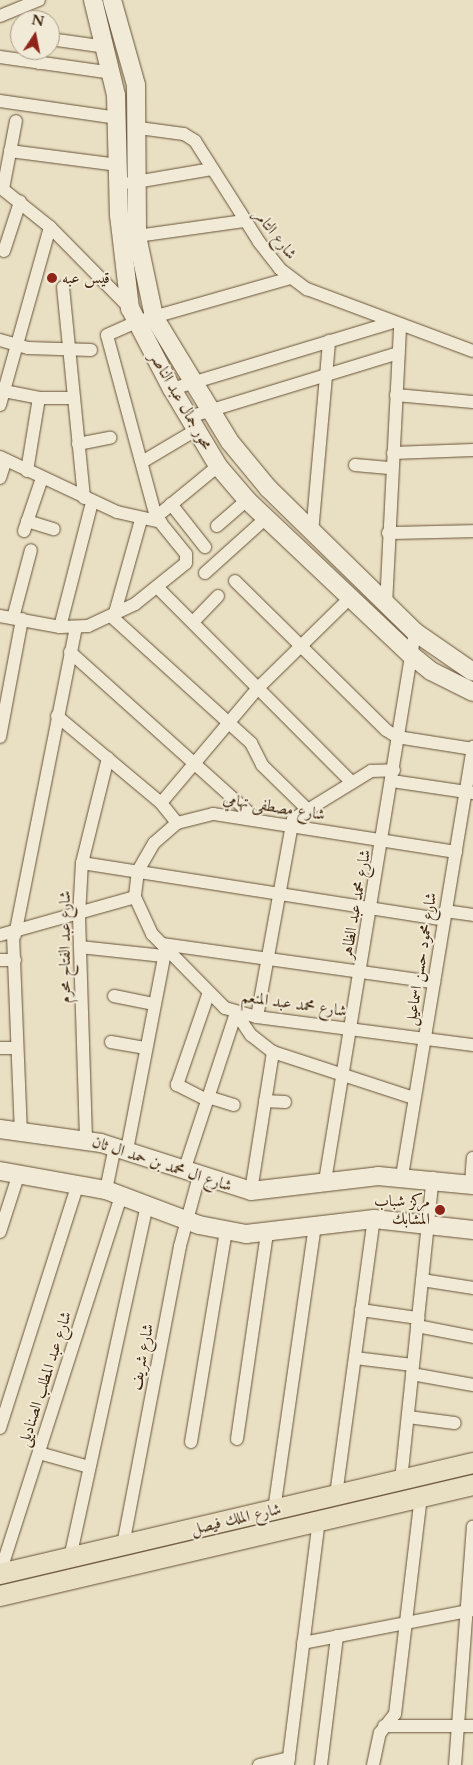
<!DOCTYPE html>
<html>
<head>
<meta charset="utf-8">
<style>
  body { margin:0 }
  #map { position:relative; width:473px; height:1765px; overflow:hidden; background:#e9dfc2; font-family:Cardo,Amiri,serif }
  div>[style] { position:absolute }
  .roads { filter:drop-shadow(0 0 1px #685338) drop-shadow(0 0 1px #685338) }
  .street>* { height:12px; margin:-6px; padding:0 6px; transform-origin:6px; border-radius:6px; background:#f1ead7 }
  .secondary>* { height:18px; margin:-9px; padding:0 9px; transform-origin:9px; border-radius:9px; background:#f1ead7 }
  .primary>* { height:20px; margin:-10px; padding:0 10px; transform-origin:10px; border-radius:10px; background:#e9dfc2 }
  .dots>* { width:14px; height:14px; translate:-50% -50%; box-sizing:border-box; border:2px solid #f1ead7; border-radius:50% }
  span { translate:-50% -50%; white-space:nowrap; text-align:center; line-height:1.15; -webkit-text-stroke:4px #f1ead7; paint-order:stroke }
  .street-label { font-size:16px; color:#3d240a }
  .poi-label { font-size:16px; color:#3d240a }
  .left { translate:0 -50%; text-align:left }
  .right { translate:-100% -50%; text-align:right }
  .north { position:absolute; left:10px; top:10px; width:50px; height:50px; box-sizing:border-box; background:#f1ead7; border:1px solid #a99b85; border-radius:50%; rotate:11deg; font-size:14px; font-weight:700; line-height:20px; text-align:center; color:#3d240a }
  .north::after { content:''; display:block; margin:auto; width:18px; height:22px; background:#8f2418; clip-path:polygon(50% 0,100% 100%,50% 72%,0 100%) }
</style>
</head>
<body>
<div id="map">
  <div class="roads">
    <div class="street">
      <i style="left:0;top:16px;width:42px;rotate:-22.3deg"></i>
      <i style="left:50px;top:39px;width:57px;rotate:8.1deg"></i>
      <i style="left:0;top:57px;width:114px;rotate:8.1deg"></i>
      <i style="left:39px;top:63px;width:13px;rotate:-81deg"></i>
      <i style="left:0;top:101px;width:119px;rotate:8.2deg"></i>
      <i style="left:139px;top:128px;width:45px;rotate:7.6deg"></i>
      <i style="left:184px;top:134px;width:13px;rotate:32deg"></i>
      <i style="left:195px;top:141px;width:120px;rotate:57.6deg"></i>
      <i style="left:259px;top:242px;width:34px;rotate:52deg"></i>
      <i style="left:280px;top:269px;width:34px;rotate:37deg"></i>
      <i style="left:307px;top:289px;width:177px;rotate:20.5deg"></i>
      <i style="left:10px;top:151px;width:109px;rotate:7.4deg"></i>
      <i style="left:130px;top:183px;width:83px;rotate:-9.7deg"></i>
      <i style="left:0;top:187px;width:64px;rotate:38.7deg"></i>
      <i style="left:50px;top:227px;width:114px;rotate:45.4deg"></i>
      <i style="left:3px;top:189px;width:69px;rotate:-79.2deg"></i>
      <i style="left:137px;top:236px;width:108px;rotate:-8deg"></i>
      <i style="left:4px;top:251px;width:52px;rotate:-71.9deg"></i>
      <i style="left:63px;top:287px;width:212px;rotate:84.3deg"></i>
      <i style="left:0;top:340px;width:29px;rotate:16deg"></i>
      <i style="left:28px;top:348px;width:63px;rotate:1.8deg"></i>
      <i style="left:172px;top:389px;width:228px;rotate:-16.8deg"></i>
      <i style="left:4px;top:391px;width:36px;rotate:11deg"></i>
      <i style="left:39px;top:398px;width:35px"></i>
      <i style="left:396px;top:395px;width:77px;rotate:5.2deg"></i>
      <i style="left:0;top:405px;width:185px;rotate:-74.3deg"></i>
      <i style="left:189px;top:417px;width:219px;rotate:-17deg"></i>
      <i style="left:78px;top:444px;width:33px;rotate:-11deg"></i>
      <i style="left:393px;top:453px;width:80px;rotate:-2.1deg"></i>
      <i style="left:0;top:457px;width:129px;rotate:25.2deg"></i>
      <i style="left:117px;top:512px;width:45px;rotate:12.8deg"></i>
      <i style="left:142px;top:462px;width:63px;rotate:-30.7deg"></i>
      <i style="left:355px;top:465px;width:37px;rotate:5deg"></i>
      <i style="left:27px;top:471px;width:74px;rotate:-80.7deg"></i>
      <i style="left:0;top:478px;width:19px;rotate:-72deg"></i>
      <i style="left:171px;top:504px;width:55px;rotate:51.7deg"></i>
      <i style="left:156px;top:517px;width:80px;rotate:-39.4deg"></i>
      <i style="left:27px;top:521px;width:28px;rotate:17deg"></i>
      <i style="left:217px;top:526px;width:40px;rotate:-41deg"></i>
      <i style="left:24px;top:531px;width:56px;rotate:-71.2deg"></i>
      <i style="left:312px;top:533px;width:193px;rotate:-84.9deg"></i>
      <i style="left:388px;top:533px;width:85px;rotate:-1.3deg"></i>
      <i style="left:205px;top:573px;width:82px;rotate:-42deg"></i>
      <i style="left:235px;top:581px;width:212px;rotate:44.6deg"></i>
      <i style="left:386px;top:730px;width:13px;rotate:32deg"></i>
      <i style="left:397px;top:737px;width:77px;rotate:9deg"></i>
      <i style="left:158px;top:588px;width:274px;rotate:45.1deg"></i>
      <i style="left:386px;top:605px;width:279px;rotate:-87.1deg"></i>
      <i style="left:0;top:616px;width:61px;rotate:10.4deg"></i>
      <i style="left:60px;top:627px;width:28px;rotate:-2deg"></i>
      <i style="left:88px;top:626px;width:52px;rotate:-25.1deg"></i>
      <i style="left:135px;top:604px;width:65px;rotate:-38.8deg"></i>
      <i style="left:186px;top:563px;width:9px;rotate:-90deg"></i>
      <i style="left:186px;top:554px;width:48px;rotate:-129deg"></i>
      <i style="left:156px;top:517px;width:188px;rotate:-105.1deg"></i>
      <i style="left:107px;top:335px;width:32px;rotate:-24deg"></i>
      <i style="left:136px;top:322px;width:160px;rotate:-15.9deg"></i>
      <i style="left:114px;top:616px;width:100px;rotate:-74.3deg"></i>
      <i style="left:112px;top:617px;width:188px;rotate:42.2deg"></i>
      <i style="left:251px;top:743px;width:25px;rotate:63deg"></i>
      <i style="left:262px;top:765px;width:63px;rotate:44.4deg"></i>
      <i style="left:13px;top:618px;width:70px;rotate:-75.2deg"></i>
      <i style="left:193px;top:622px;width:36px;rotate:-46deg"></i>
      <i style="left:60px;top:627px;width:129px;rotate:-75.6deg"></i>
      <i style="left:70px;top:652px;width:251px;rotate:41.9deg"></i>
      <i style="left:57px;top:716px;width:136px;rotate:39.9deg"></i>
      <i style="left:161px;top:803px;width:26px;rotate:51deg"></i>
      <i style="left:0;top:737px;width:120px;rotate:-79.4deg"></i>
      <i style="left:392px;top:781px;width:82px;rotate:8.4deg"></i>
      <i style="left:161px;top:803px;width:150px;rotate:-49.9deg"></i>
      <i style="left:258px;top:688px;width:129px;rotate:-44.4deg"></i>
      <i style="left:456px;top:852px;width:246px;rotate:-171.1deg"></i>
      <i style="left:213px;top:814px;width:37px;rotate:166deg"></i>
      <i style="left:177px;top:823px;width:30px;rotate:139deg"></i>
      <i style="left:154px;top:843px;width:32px;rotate:120deg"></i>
      <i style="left:138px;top:871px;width:26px;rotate:97deg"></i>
      <i style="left:135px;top:897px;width:41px;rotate:65.3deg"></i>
      <i style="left:152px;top:934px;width:104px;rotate:45.4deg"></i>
      <i style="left:225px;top:1008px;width:33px;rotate:16deg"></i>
      <i style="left:257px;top:1017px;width:218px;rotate:7.4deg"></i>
      <i style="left:82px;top:863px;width:366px;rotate:8.9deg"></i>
      <i style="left:445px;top:911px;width:28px;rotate:8deg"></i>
      <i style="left:0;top:935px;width:140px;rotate:-15.7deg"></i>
      <i style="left:13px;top:935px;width:196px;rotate:87.7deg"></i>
      <i style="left:15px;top:935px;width:314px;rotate:-78.8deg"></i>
      <i style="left:162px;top:944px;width:275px;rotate:8deg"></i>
      <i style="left:80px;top:947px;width:84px;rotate:6.1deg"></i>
      <i style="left:0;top:960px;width:15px"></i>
      <i style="left:114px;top:996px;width:41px;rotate:11.3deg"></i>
      <i style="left:236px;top:1013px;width:27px;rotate:56deg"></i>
      <i style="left:251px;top:1035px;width:28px;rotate:38deg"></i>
      <i style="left:273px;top:1052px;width:148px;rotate:18.1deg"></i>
      <i style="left:257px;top:1017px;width:201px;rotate:-79.7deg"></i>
      <i style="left:293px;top:819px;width:92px;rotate:-31.6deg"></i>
      <i style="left:371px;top:771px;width:23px;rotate:-2deg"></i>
      <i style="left:111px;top:1042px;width:34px;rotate:10deg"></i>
      <i style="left:0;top:1048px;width:17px"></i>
      <i style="left:208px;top:1097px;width:27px;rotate:17deg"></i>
      <i style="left:207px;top:1100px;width:34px;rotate:-153deg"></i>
      <i style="left:177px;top:1085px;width:95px;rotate:-71deg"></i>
      <i style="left:265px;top:1101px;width:20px;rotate:3deg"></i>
      <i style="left:86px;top:1139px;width:223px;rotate:-91.8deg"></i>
      <i style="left:79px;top:916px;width:53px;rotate:-86.8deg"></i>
      <i style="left:82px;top:863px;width:108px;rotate:-76.1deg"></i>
      <i style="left:127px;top:1150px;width:206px;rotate:-79.1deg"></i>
      <i style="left:184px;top:1171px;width:166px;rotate:-71.8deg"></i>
      <i style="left:402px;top:1176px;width:435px;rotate:-80.6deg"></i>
      <i style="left:325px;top:1181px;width:556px;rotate:-80.69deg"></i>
      <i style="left:471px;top:1184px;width:26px;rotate:-86deg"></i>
      <i style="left:106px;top:1190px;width:45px;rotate:-78.4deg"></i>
      <i style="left:251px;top:1191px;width:141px;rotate:-81deg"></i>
      <i style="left:0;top:1232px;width:62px;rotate:-72.1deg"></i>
      <i style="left:422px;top:1280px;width:52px;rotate:8.9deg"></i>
      <i style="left:361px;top:1310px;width:58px;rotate:8deg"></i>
      <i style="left:417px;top:1326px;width:57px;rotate:11.1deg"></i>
      <i style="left:355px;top:1358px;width:58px;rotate:6.9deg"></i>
      <i style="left:412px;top:1374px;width:62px;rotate:10.2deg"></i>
      <i style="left:408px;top:1417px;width:47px;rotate:7.3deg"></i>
      <i style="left:0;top:1428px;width:257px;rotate:-72.3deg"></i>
      <i style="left:237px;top:1439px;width:207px;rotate:-81.7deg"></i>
      <i style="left:191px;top:1442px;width:214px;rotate:-80.6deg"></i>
      <i style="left:39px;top:1453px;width:52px;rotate:15.6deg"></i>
      <i style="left:401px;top:1480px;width:304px;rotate:-84deg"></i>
      <i style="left:336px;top:1495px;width:279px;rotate:-82.2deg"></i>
      <i style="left:274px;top:1510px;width:287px;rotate:-81.8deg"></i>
      <i style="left:123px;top:1545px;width:304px;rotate:-79.2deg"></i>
      <i style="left:180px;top:1246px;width:73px;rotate:-74.8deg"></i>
      <i style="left:70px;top:1558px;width:362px;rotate:-77.7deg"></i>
      <i style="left:0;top:1573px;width:398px;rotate:-72.2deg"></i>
      <i style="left:303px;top:1643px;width:173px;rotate:-11deg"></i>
      <i style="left:384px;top:1726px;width:89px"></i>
      <i style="left:259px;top:1765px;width:31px;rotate:-13deg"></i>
      <i style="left:288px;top:1765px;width:246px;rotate:-82.8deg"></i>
      <i style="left:321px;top:1765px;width:130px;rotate:-82.9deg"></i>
      <i style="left:373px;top:1765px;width:33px;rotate:-78deg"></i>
      <i style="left:380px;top:1733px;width:24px;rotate:-52deg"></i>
      <i style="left:395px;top:1714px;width:219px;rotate:-83.2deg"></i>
      <i style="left:455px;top:1765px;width:239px;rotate:-85.7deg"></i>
    </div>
    <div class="secondary">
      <i style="left:93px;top:0;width:98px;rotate:76.4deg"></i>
      <i style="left:116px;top:95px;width:120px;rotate:88.6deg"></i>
      <i style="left:119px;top:215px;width:94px;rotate:83.3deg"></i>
      <i style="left:130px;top:308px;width:91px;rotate:62.6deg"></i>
      <i style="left:172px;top:389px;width:90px;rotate:59.1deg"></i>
      <i style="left:218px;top:466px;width:45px;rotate:49.5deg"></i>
      <i style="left:247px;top:500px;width:224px;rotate:43.4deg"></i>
      <i style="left:410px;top:654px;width:27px;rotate:39deg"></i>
      <i style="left:431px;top:671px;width:47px;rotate:26.6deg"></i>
      <i style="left:112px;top:0;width:88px;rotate:74.2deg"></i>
      <i style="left:136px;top:85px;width:151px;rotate:89.6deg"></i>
      <i style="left:137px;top:236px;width:83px;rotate:78.1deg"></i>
      <i style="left:154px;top:317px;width:146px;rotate:58.7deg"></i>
      <i style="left:230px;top:442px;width:60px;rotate:50.4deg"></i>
      <i style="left:268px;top:488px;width:206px;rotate:44.4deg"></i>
      <i style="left:415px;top:632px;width:70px;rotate:34.6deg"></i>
      <i style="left:0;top:1129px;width:102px;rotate:7.9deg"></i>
      <i style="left:101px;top:1143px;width:157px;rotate:17.7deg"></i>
      <i style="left:251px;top:1191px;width:128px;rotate:-6.7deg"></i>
      <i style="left:378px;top:1176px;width:95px;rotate:5.4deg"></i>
      <i style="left:0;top:1171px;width:108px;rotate:10.2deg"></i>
      <i style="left:106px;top:1190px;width:99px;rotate:20.6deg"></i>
      <i style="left:199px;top:1225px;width:48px;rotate:10.8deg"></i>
      <i style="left:246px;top:1234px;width:129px;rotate:-6.7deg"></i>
      <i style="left:374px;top:1219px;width:100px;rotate:6.3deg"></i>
    </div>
    <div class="primary">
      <i style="left:0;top:1574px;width:486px;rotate:-13.2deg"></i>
      <i style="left:0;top:1596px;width:486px;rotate:-13.2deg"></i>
    </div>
  </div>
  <div class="dots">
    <i style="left:52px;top:278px;background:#8f2418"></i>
    <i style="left:440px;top:1210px;background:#8f2418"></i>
  </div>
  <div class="street-label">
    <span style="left:275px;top:234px;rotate:52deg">شارع التامر</span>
    <span style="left:181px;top:401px;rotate:60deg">محور جمال عبد الناصر</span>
    <span style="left:274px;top:807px;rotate:9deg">شارع مصطفى تهامي</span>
    <span style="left:356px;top:904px;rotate:-80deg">شارع محمد عبد الظاهر</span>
    <span style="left:65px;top:947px;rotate:-90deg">شارع عبد الفتاح محرم</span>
    <span style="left:421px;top:959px;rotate:-81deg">شارع محمود حسن اسماعيل</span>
    <span style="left:294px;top:1004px;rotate:8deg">شارع محمد عبد المنعم</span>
    <span style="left:162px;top:1164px;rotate:18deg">شارع ال محمد بن حمد ال ثان</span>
    <span style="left:142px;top:1357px;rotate:-79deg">شارع شريف</span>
    <span style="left:45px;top:1379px;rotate:-72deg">شارع عبد المطلب الصناديلى</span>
    <span style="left:236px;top:1519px;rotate:-13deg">شارع الملك فيصل</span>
  </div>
  <div class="poi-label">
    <span class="left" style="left:62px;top:278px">قيس عبه</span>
    <span class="right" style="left:430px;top:1210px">مركز شباب<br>المشابك</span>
  </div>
  <div class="north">N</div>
</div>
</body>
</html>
